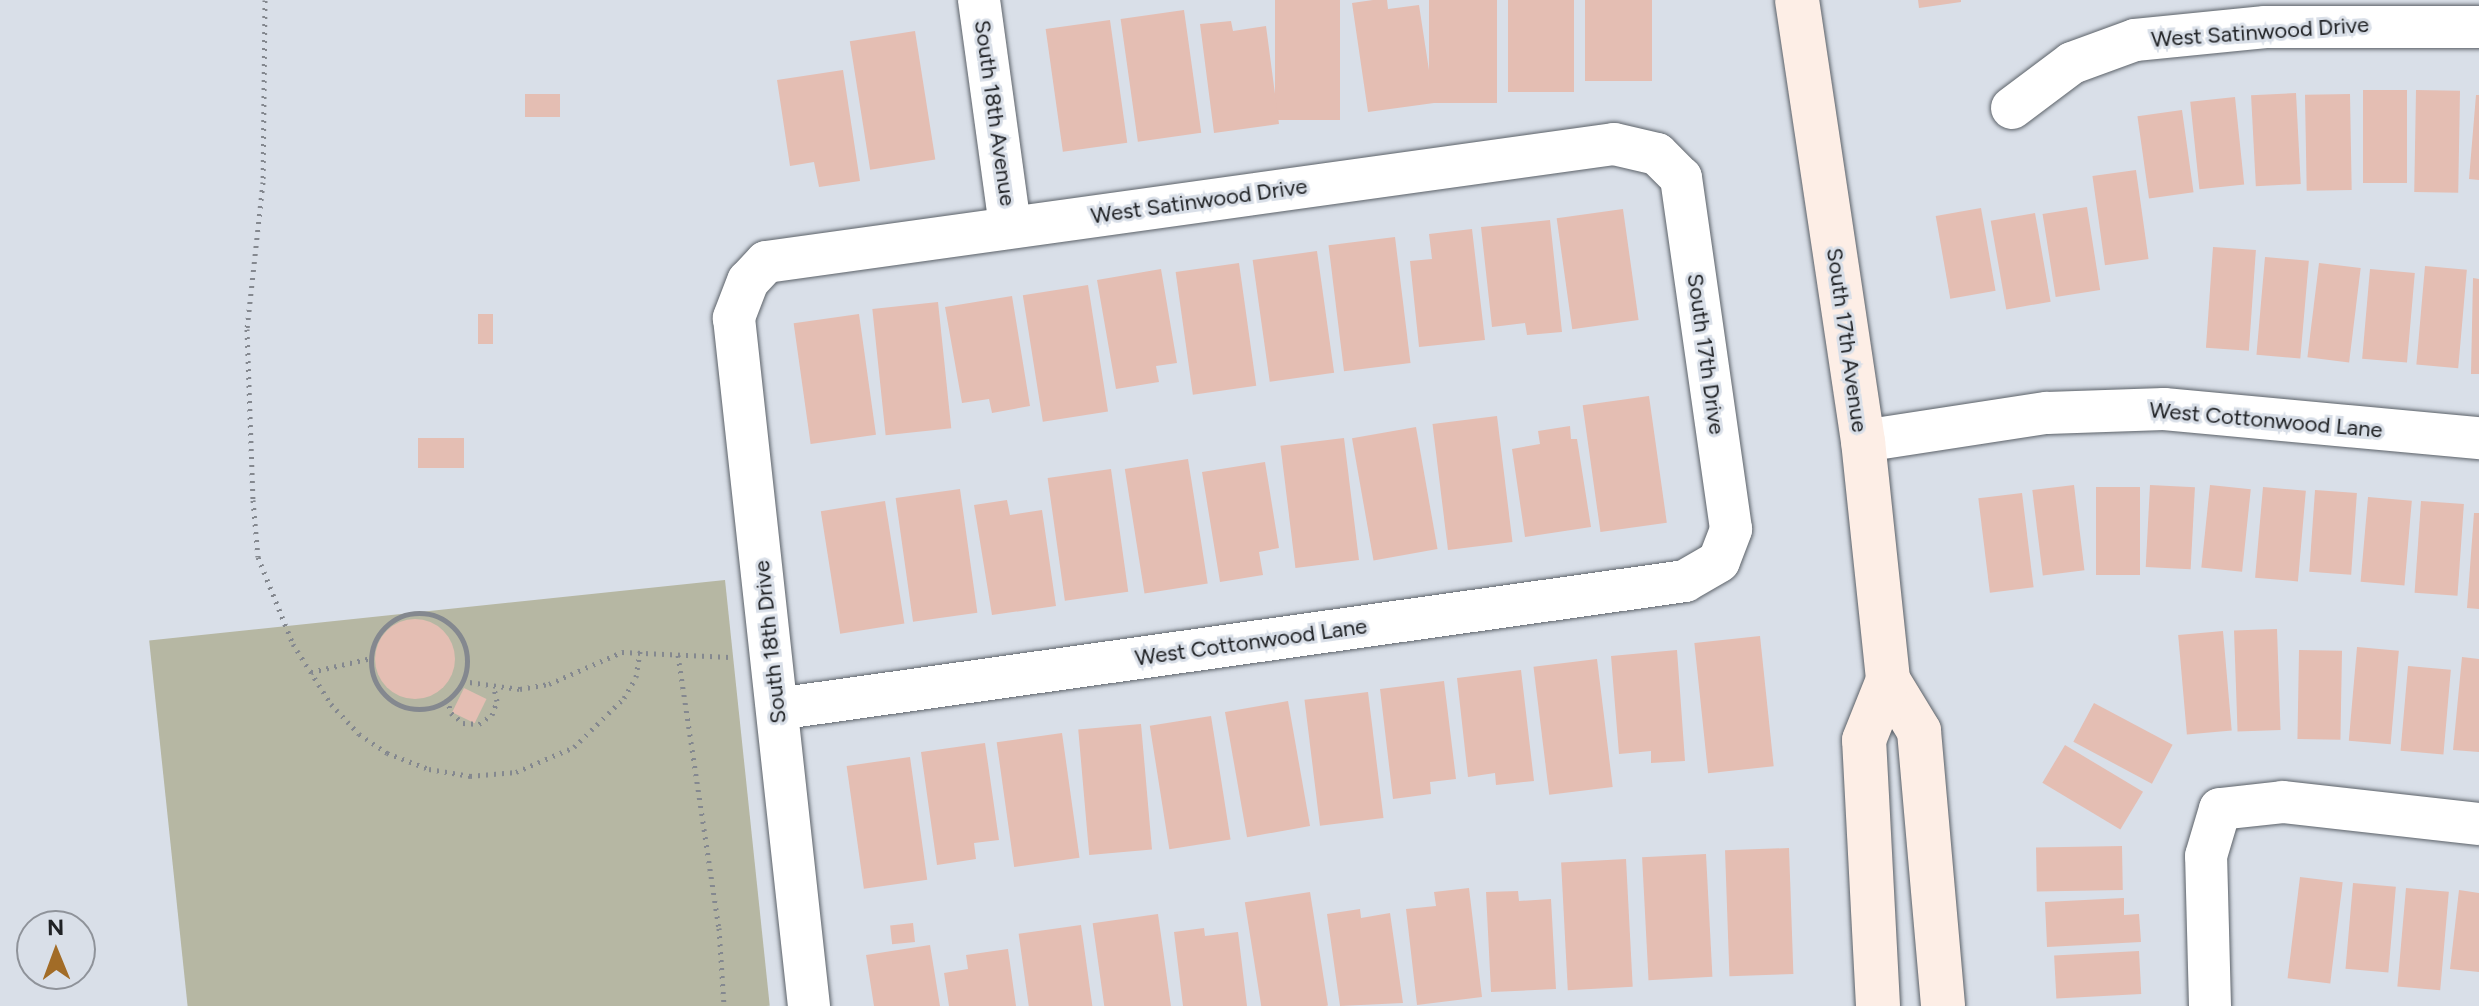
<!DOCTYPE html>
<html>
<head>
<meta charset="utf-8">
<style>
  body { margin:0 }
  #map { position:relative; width:2479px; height:1006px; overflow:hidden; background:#d9dfe8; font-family:Figtree,sans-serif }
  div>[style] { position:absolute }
  .green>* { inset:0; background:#b6b7a3; transform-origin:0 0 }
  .building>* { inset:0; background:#e4beb3; transform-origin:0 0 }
  .round { border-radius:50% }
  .path>* { height:5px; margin-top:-2.5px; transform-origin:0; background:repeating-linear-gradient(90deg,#84888f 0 2px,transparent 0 8px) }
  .path>.ring { margin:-2.5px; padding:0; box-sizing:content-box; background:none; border:5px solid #84888f; border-radius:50% }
  .roads { filter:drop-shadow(0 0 2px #5c6269) drop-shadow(0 0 2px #5c6269) }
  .street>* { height:42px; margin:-21px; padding:0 21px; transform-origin:21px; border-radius:21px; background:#fff }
  .secondary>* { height:44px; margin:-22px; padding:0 22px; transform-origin:22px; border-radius:22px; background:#fdeee6 }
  span { translate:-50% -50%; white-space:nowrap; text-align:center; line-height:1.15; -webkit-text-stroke:6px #d9dfe8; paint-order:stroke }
  .street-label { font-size:22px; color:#202225 }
  .north { position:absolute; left:16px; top:910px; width:80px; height:80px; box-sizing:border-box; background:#d9dfe8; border:2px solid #8f939a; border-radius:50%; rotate:359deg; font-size:22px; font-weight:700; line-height:32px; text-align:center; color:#202225 }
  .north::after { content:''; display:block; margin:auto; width:28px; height:36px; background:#a26c27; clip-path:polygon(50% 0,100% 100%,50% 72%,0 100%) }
</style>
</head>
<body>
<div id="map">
  <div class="green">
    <i style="left:725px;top:580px;width:428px;height:579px;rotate:84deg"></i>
  </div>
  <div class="building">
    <i style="left:1275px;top:0;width:65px;height:120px"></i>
    <i style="clip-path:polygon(1373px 0,1387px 0,1388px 9px,1419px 5px,1434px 103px,1368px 112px,1352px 3px)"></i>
    <i style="left:1429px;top:0;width:68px;height:103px"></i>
    <i style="left:1508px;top:0;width:66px;height:92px"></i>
    <i style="left:1585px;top:0;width:67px;height:81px"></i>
    <i style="clip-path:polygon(1918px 0,1961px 0,1961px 2px,1919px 8px)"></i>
    <i style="left:1184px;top:10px;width:124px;height:64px;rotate:82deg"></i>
    <i style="left:1110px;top:20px;width:124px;height:65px;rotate:82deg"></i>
    <i style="clip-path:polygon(1231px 21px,1233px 31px,1266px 26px,1279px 124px,1214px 133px,1200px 24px)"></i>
    <i style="left:915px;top:31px;width:130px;height:66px;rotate:81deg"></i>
    <i style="clip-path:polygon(843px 70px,860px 181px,819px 187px,814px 162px,790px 166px,777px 80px)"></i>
    <i style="left:2363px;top:90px;width:44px;height:93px"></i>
    <i style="left:2416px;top:90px;width:44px;height:102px;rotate:1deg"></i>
    <i style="left:2296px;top:93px;width:91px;height:45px;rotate:87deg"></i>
    <i style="left:560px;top:94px;width:23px;height:35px;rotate:90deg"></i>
    <i style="left:2350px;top:94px;width:96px;height:45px;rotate:89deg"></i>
    <i style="clip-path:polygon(2476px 95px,2479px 95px,2479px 180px,2469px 179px)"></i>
    <i style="left:2235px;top:97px;width:88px;height:45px;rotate:84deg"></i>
    <i style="left:2182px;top:110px;width:83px;height:45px;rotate:82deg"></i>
    <i style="left:2136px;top:170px;width:90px;height:44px;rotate:82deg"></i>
    <i style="left:2087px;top:207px;width:84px;height:45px;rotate:81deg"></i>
    <i style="left:1981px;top:208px;width:84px;height:46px;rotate:80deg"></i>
    <i style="left:1623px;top:209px;width:112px;height:67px;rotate:82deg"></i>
    <i style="left:2035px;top:213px;width:90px;height:45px;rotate:80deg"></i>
    <i style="clip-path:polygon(1550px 220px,1562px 332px,1527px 335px,1525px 323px,1492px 327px,1481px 227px)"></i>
    <i style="clip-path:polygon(1472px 229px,1485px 340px,1419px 347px,1410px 261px,1432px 259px,1429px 234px)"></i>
    <i style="left:1395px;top:237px;width:127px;height:67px;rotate:83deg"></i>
    <i style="left:2213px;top:247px;width:43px;height:101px;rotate:4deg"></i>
    <i style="left:1317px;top:251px;width:123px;height:65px;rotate:82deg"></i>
    <i style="left:2265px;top:257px;width:44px;height:98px;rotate:5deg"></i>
    <i style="left:1239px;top:263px;width:124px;height:64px;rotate:82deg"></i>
    <i style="left:2319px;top:263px;width:42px;height:95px;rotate:7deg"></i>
    <i style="left:2425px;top:266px;width:42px;height:99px;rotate:5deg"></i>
    <i style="clip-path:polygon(1161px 269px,1177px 363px,1156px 366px,1159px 382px,1116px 389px,1097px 280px)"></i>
    <i style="left:2370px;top:269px;width:45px;height:90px;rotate:5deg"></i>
    <i style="clip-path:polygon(2473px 278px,2479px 279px,2479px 374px,2471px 374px)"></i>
    <i style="left:1088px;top:285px;width:128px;height:66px;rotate:81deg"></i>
    <i style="clip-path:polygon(1012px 296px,1030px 406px,992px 413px,989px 399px,962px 403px,945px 307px)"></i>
    <i style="left:938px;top:302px;width:127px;height:66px;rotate:84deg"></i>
    <i style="left:478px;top:314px;width:15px;height:30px"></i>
    <i style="left:859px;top:314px;width:122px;height:66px;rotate:82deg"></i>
    <i style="left:1649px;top:396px;width:128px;height:67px;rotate:82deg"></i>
    <i style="left:1497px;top:416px;width:127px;height:65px;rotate:83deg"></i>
    <i style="clip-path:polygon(1570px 426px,1571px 439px,1577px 439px,1591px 527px,1525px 537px,1512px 449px,1540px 444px,1538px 431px)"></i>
    <i style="left:1416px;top:427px;width:124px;height:65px;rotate:80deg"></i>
    <i style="left:418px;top:438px;width:46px;height:30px"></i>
    <i style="left:1344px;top:438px;width:123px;height:64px;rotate:83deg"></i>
    <i style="left:1188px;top:459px;width:126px;height:64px;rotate:81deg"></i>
    <i style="clip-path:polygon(1265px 462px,1279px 548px,1259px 552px,1263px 575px,1220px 582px,1202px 472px)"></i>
    <i style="left:1111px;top:469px;width:124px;height:64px;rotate:82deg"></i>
    <i style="left:2074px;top:485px;width:86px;height:42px;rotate:83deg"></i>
    <i style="left:2150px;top:485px;width:45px;height:82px;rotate:3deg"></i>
    <i style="left:2210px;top:485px;width:41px;height:83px;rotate:6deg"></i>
    <i style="left:2096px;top:487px;width:44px;height:88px"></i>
    <i style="left:2263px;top:487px;width:43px;height:91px;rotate:5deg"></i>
    <i style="left:960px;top:489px;width:125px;height:65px;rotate:82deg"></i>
    <i style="left:2315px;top:490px;width:42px;height:82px;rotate:4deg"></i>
    <i style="left:2022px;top:493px;width:95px;height:44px;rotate:83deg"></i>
    <i style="left:2368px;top:497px;width:44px;height:85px;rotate:5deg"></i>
    <i style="clip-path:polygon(1007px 500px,1010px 515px,1042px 510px,1056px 606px,992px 615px,974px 505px)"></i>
    <i style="left:885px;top:501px;width:124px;height:65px;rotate:81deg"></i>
    <i style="left:2421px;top:501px;width:43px;height:92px;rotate:4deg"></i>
    <i style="clip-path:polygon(2474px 513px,2479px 513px,2479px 609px,2467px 608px)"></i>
    <i class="round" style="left:375px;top:619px;width:80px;height:80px"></i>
    <i style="left:2277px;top:629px;width:101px;height:43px;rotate:88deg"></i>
    <i style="left:2223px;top:631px;width:100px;height:45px;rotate:85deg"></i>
    <i style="left:1760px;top:636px;width:131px;height:66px;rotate:84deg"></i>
    <i style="left:2357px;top:647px;width:42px;height:94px;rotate:5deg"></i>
    <i style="clip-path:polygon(1677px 650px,1685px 761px,1651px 763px,1651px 751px,1619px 754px,1611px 656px)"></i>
    <i style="left:2299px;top:650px;width:43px;height:89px;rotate:1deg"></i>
    <i style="clip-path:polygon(2462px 657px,2479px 659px,2479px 752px,2453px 750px)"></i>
    <i style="left:1597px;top:659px;width:129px;height:64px;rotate:83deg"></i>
    <i style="left:2408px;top:666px;width:43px;height:85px;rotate:5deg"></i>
    <i style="clip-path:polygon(1521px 670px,1534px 781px,1496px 785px,1495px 773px,1468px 777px,1457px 678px)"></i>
    <i style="clip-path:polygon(1444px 681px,1456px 779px,1430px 782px,1431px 794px,1393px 799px,1380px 689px)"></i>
    <i style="left:464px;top:688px;width:25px;height:27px;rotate:26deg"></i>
    <i style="left:1368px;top:692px;width:127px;height:64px;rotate:83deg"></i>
    <i style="left:1288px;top:701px;width:127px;height:64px;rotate:80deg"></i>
    <i style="left:2094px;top:703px;width:89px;height:44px;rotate:28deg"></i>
    <i style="left:1211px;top:716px;width:125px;height:62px;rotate:81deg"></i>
    <i style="left:1141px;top:724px;width:126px;height:63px;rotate:85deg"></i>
    <i style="left:1062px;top:733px;width:126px;height:66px;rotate:82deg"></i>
    <i style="clip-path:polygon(985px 743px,999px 840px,974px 843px,976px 859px,937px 865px,921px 752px)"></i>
    <i style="left:2065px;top:745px;width:91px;height:44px;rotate:31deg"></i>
    <i style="left:910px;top:757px;width:124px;height:64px;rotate:82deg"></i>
    <i style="left:2122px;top:846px;width:44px;height:86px;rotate:89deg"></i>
    <i style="left:1789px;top:848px;width:126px;height:64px;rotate:88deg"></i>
    <i style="left:1706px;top:854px;width:123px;height:64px;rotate:87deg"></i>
    <i style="left:1626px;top:859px;width:128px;height:65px;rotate:87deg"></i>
    <i style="left:2300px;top:877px;width:43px;height:102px;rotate:7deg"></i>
    <i style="left:2353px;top:883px;width:43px;height:86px;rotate:5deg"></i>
    <i style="clip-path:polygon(1469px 888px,1482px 997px,1417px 1005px,1406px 909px,1436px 906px,1434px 892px)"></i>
    <i style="left:2406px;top:888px;width:43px;height:99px;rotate:5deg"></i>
    <i style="clip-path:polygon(2459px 890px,2479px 893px,2479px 972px,2450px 969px)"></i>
    <i style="clip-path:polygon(1518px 891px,1519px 901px,1551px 899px,1556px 989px,1491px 992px,1486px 892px)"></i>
    <i style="left:1310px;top:892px;width:115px;height:66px;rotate:81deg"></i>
    <i style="clip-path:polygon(2124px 898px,2124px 915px,2139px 914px,2141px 942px,2047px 947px,2045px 902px)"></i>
    <i style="clip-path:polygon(1360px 909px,1361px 918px,1390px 913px,1403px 1003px,1340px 1006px,1327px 914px)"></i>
    <i style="left:1158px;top:914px;width:93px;height:66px;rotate:82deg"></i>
    <i style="left:913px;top:923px;width:19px;height:23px;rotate:84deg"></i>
    <i style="left:1081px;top:925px;width:82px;height:63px;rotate:82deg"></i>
    <i style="clip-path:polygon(1204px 928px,1205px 936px,1238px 932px,1247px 1006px,1183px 1006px,1174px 932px)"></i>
    <i style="clip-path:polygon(930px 945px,940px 1006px,874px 1006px,866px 955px)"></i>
    <i style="clip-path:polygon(1008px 949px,1016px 1006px,949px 1006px,944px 973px,968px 969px,966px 955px)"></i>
    <i style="left:2139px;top:951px;width:43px;height:85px;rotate:87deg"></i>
  </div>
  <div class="path">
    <i style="left:265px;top:0;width:182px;rotate:90.6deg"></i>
    <i style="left:263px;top:182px;width:148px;rotate:96.2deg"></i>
    <i style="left:247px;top:329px;width:171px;rotate:88deg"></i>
    <i style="left:253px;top:500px;width:57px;rotate:85deg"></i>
    <i style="left:258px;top:557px;width:94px;rotate:68.1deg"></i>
    <i style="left:293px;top:644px;width:71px;rotate:57.7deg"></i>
    <i style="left:331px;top:704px;width:41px;rotate:47deg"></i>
    <i style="left:359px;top:734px;width:34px;rotate:34deg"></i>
    <i style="left:387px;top:753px;width:45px;rotate:20.9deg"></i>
    <i style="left:429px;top:769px;width:42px;rotate:9.7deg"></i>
    <i style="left:470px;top:776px;width:46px;rotate:-5deg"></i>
    <i style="left:516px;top:772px;width:63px;rotate:-23.3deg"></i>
    <i style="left:574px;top:747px;width:70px;rotate:-44.4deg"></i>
    <i style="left:624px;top:698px;width:24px;rotate:-60deg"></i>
    <i style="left:636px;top:677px;width:26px;rotate:-81deg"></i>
    <i class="ring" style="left:371px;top:613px;width:91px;height:91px"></i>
    <i style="left:678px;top:655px;width:276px;rotate:81.5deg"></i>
    <i style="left:719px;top:928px;width:78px;rotate:86.3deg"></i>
    <i style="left:311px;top:672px;width:62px;rotate:-13.1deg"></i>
    <i style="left:462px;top:681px;width:59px;rotate:7.9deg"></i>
    <i style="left:520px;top:689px;width:29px;rotate:-10deg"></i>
    <i style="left:549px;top:684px;width:80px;rotate:-23.7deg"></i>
    <i style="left:622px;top:652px;width:108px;rotate:2.7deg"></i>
    <i style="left:447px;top:698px;width:16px;rotate:75deg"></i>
    <i style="left:451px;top:713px;width:16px;rotate:40deg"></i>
    <i style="left:463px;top:723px;width:16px;rotate:4deg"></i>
    <i style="left:479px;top:724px;width:16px;rotate:-35deg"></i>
    <i style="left:492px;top:715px;width:15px;rotate:-70deg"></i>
    <i style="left:497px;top:701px;width:13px;rotate:-103deg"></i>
  </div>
  <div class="roads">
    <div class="street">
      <i style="left:979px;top:0;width:229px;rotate:82.2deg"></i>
      <i style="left:2012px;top:108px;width:75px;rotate:-36.9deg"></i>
      <i style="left:2072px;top:63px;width:67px;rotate:-20.1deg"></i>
      <i style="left:2135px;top:40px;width:131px;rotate:-5.7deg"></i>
      <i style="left:2265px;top:27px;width:214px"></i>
      <i style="left:1863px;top:441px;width:186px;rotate:-8.7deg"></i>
      <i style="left:2047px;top:413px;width:117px;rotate:-2deg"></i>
      <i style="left:2164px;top:409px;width:316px;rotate:5.3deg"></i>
      <i style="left:777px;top:709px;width:917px;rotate:-8.02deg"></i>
      <i style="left:1685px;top:581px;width:39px;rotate:-30deg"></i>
      <i style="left:1719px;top:561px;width:34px;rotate:-69deg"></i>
      <i style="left:1731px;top:529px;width:355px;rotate:-98.1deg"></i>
      <i style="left:1681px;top:178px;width:34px;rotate:-135deg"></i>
      <i style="left:1657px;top:154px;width:44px;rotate:-166.9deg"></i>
      <i style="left:1614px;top:144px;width:856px;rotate:172.08deg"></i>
      <i style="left:766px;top:262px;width:26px;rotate:133deg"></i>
      <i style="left:748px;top:281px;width:40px;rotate:111deg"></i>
      <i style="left:734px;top:318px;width:692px;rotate:83.78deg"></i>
      <i style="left:2210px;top:1006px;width:150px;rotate:-91.5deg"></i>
      <i style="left:2206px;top:856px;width:49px;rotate:-73.4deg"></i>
      <i style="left:2220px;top:809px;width:63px;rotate:-6.3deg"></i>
      <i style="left:2283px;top:802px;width:197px;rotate:6.4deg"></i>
    </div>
    <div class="secondary">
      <i style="left:1797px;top:0;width:446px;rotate:81.5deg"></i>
      <i style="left:1863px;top:441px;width:240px;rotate:84deg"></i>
      <i style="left:1888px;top:680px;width:60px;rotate:58.7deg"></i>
      <i style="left:1919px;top:731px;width:276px;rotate:85deg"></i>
      <i style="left:1878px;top:1006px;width:266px;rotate:-93deg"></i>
      <i style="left:1864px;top:740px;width:65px;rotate:-68.2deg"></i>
    </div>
  </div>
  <div class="street-label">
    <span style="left:2260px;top:32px;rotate:-4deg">West Satinwood Drive</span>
    <span style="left:995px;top:113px;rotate:82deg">South 18th Avenue</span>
    <span style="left:1199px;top:201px;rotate:-8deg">West Satinwood Drive</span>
    <span style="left:1847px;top:340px;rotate:82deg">South 17th Avenue</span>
    <span style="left:1706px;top:354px;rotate:82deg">South 17th Drive</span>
    <span style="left:2266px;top:420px;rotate:5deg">West Cottonwood Lane</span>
    <span style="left:770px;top:642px;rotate:-96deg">South 18th Drive</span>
    <span style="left:1251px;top:642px;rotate:-8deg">West Cottonwood Lane</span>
  </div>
  <div class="north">N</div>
</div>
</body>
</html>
